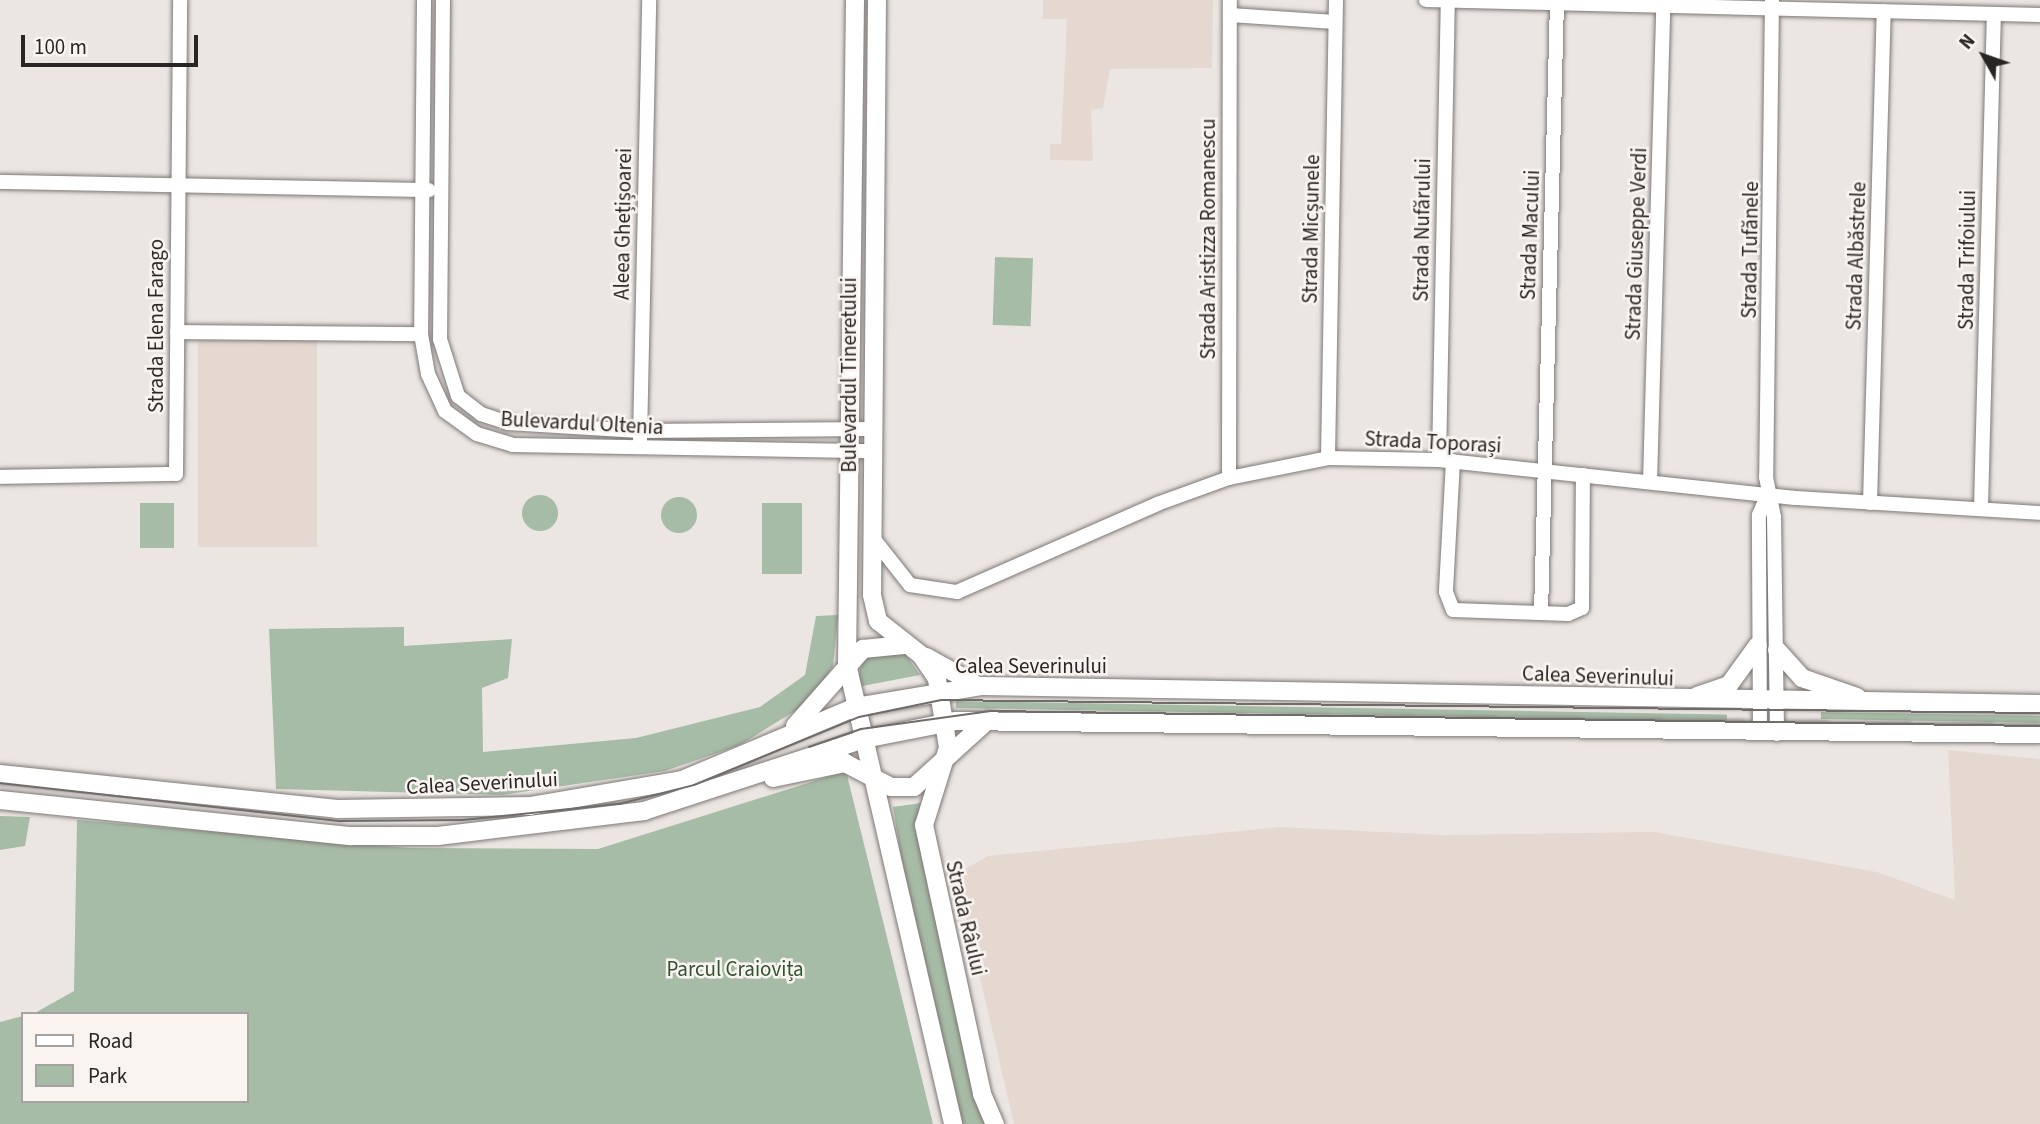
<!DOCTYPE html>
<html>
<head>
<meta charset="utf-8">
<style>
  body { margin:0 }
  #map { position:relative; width:2040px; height:1124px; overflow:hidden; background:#ece6e3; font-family:"Source Sans 3",sans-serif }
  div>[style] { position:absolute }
  .built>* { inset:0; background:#e5d8d1; transform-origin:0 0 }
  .green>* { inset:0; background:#a7bca6; transform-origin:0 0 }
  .round { border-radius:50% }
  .roads { filter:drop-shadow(0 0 2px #7d7875) drop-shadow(0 0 2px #7d7875) }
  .minor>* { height:14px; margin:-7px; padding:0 7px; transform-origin:7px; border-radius:7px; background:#fff }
  .major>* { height:18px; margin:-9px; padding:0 9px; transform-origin:9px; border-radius:9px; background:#fff }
  .tram>* { height:2px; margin:-1px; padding:0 1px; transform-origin:1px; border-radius:1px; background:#706c6a }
  span { translate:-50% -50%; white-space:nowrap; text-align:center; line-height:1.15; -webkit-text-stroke:5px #faf4f1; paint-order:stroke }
  .street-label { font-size:21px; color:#282624 }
  .park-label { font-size:21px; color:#305330 }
  .legend { position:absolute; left:21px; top:1012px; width:228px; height:91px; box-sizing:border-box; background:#faf4f1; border:2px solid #a6a29f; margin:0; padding:9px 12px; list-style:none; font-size:21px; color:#282624 }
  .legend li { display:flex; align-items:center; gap:14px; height:35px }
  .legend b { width:35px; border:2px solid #a6a29f }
  .north { position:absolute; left:1949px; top:21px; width:70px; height:70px; -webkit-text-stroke:5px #faf4f1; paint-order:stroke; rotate:310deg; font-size:19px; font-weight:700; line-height:28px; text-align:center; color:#282624 }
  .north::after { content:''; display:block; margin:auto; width:24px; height:32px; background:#282624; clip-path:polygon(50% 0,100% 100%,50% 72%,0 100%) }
  .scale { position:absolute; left:21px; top:35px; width:177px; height:32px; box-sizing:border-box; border:4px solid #282624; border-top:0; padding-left:9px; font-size:21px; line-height:24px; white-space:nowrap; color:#282624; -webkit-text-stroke:5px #faf4f1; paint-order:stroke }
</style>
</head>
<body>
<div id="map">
  <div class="built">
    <i style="clip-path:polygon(1043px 0,1213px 0,1212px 68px,1110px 69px,1103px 108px,1091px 110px,1093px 161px,1050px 160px,1050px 144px,1061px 144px,1067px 19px,1043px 19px)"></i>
    <i style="left:198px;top:340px;width:119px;height:207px"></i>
    <i style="clip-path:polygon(1948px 750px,2040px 759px,2040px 1124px,1014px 1124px,956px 874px,988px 856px,1279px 827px,1444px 835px,1655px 832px,1877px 872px,1955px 900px)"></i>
  </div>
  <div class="green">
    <i style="left:995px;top:257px;width:38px;height:68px;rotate:2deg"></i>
    <i class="round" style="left:522px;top:495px;width:36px;height:36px"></i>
    <i class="round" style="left:661px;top:497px;width:36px;height:36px"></i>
    <i style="left:140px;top:503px;width:34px;height:45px"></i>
    <i style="left:762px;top:503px;width:40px;height:71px"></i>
    <i style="clip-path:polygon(838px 615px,833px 666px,811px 701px,740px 745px,665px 771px,502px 795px,276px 789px,269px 629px,404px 627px,404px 646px,512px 639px,508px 678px,482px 688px,483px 752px,636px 738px,760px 707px,805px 675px,816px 616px)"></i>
    <i style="clip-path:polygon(905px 653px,920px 675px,857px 687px,862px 658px)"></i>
    <i style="left:956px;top:701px;width:771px;height:7px;rotate:1deg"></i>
    <i style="left:1821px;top:712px;width:219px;height:7px;rotate:1deg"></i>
    <i style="clip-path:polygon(846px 771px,933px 1124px,0 1124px,0 1022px,23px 1016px,23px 1101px,247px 1101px,247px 1014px,33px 1014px,74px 991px,77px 820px,410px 848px,598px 849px)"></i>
    <i style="clip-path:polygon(921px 803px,918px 826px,987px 1124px,961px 1124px,903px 870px,893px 807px)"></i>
    <i style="clip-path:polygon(0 816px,30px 817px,25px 846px,0 850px)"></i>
  </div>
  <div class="roads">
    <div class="minor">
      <i style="left:424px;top:0;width:334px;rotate:90.5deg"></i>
      <i style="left:421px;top:334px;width:41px;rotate:80.1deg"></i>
      <i style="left:428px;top:374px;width:41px;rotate:65.3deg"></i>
      <i style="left:445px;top:411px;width:39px;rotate:36deg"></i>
      <i style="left:477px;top:434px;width:37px;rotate:17deg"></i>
      <i style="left:512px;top:445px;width:359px;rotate:1deg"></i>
      <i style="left:443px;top:0;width:339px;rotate:90.5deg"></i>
      <i style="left:440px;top:339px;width:60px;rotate:72.5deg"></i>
      <i style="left:458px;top:396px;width:29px;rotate:38deg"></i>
      <i style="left:481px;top:414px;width:28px;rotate:18deg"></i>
      <i style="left:508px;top:423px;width:132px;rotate:3.5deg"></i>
      <i style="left:640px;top:431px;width:230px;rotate:-0.5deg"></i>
      <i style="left:1426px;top:0;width:614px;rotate:1.4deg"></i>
      <i style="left:1772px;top:0;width:477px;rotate:90.7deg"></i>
      <i style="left:1766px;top:477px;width:41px;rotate:78.7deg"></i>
      <i style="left:1774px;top:517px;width:217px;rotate:89.2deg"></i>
      <i style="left:1230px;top:15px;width:105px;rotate:3.8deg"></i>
      <i style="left:0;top:182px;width:429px;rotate:1.1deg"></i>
      <i style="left:177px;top:332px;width:244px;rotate:0.5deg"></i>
      <i style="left:640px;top:440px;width:440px;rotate:-88.8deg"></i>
      <i style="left:1328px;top:458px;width:458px;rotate:-89deg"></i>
      <i style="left:1439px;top:460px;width:459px;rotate:-88.9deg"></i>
      <i style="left:1453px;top:461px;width:131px;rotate:93.1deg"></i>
      <i style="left:1446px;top:592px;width:19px;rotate:69deg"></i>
      <i style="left:1453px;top:610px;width:115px;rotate:2deg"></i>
      <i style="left:1568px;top:614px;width:15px;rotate:-23deg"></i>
      <i style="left:1582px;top:608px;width:133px;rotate:-89.6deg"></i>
      <i style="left:0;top:477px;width:176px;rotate:-1deg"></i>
      <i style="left:176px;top:474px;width:474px;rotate:-89.5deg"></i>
      <i style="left:1229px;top:478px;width:478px;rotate:-89.9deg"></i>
      <i style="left:1650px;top:482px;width:474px;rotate:-88.4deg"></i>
      <i style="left:1870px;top:503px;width:492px;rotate:-88.4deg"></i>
      <i style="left:1981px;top:507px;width:493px;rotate:-88.5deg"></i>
      <i style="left:873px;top:538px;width:60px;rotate:51.8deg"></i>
      <i style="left:910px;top:585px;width:48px;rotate:8.5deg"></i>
      <i style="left:957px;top:592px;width:219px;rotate:-23.7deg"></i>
      <i style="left:1157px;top:504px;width:77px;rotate:-19.9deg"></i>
      <i style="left:1229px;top:478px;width:101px;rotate:-11.4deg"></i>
      <i style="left:1328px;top:458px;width:111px;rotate:1deg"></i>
      <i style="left:1439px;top:460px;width:358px;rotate:6.1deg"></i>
      <i style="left:1795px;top:498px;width:245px;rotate:3.5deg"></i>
      <i style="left:1541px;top:613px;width:613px;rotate:-88.5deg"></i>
      <i style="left:1760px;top:733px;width:218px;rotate:-90.3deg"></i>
      <i style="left:1759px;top:515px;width:23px;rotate:-67deg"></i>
    </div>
    <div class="major">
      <i style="left:855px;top:0;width:664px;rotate:90.69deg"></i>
      <i style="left:847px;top:664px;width:472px;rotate:77deg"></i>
      <i style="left:877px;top:0;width:595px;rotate:90.48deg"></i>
      <i style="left:872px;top:595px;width:27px;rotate:77deg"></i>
      <i style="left:878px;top:621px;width:55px;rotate:38.3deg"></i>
      <i style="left:921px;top:655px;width:29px;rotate:56deg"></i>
      <i style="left:937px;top:679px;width:70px;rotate:80.9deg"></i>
      <i style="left:948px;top:748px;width:81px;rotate:107.3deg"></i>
      <i style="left:924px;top:825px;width:275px;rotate:77.8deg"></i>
      <i style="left:982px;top:1094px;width:33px;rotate:67deg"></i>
      <i style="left:1777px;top:650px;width:38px;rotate:48deg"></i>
      <i style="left:1802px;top:678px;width:58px;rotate:19.1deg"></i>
      <i style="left:926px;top:657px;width:56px;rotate:28.9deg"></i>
      <i style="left:1697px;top:696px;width:34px;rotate:-19deg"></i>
      <i style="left:1729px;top:685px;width:49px;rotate:-54.1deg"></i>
      <i style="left:795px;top:726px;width:103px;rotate:-48.6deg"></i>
      <i style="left:863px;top:649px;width:41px;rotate:-5.6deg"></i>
      <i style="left:0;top:774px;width:339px;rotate:5.9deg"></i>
      <i style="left:337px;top:809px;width:193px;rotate:-0.9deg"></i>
      <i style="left:530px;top:806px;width:154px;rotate:-9.7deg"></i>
      <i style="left:682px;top:780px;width:189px;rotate:-22.8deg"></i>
      <i style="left:856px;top:707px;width:128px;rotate:-9.5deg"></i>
      <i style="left:982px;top:686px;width:1058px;rotate:0.97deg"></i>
      <i style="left:773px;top:778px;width:74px;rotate:-11.8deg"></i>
      <i style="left:845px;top:763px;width:52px;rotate:27.6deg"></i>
      <i style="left:891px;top:787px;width:23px"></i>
      <i style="left:914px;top:787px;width:100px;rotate:-42.2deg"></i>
      <i style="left:0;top:800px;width:353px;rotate:5.9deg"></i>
      <i style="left:351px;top:836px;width:87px"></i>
      <i style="left:438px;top:836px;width:208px;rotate:-6.9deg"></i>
      <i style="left:644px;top:811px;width:231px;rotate:-18.1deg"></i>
      <i style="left:864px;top:739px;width:94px;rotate:-11.1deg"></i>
      <i style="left:956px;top:721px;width:1084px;rotate:0.69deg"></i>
    </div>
  </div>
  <div class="tram">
    <i style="left:809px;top:747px;width:55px;rotate:-19.1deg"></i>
    <i style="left:861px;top:729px;width:131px;rotate:-7.9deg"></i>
    <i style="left:991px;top:711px;width:1049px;rotate:0.82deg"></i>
    <i style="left:0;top:783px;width:343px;rotate:6.4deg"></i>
    <i style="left:341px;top:821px;width:122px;rotate:-0.5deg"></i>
    <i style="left:463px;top:820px;width:157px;rotate:-5.9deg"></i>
    <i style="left:619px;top:804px;width:77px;rotate:-14.2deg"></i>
    <i style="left:694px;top:785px;width:178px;rotate:-22.4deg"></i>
    <i style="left:859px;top:717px;width:84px;rotate:-11.7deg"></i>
    <i style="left:941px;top:700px;width:1099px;rotate:0.68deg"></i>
  </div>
  <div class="street-label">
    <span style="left:623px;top:224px;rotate:-89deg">Aleea Ghețișoarei</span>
    <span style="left:1311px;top:229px;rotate:-89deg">Strada Micșunele</span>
    <span style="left:1422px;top:230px;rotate:-89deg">Strada Nufărului</span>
    <span style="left:1530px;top:235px;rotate:-88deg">Strada Macului</span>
    <span style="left:1208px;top:239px;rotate:-90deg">Strada Aristizza Romanescu</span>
    <span style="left:1636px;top:244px;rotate:-88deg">Strada Giuseppe Verdi</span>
    <span style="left:1750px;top:250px;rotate:-89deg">Strada Tufănele</span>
    <span style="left:1856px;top:256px;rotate:-88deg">Strada Albăstrele</span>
    <span style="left:1967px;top:260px;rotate:-89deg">Strada Trifoiului</span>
    <span style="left:156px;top:326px;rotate:-90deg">Strada Elena Farago</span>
    <span style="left:849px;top:375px;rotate:-90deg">Bulevardul Tineretului</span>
    <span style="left:582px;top:423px;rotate:3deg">Bulevardul Oltenia</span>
    <span style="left:1433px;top:442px;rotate:3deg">Strada Toporași</span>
    <span style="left:1031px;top:666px">Calea Severinului</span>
    <span style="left:1598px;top:676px;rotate:2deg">Calea Severinului</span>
    <span style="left:482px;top:783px;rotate:-3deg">Calea Severinului</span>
    <span style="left:966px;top:918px;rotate:77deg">Strada Râului</span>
  </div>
  <div class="park-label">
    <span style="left:735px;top:969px">Parcul Craiovița</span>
  </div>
  <ul class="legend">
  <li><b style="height:9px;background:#fff"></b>Road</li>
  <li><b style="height:19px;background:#a7bca6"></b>Park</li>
  </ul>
  <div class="north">N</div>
  <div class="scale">100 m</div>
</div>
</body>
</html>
